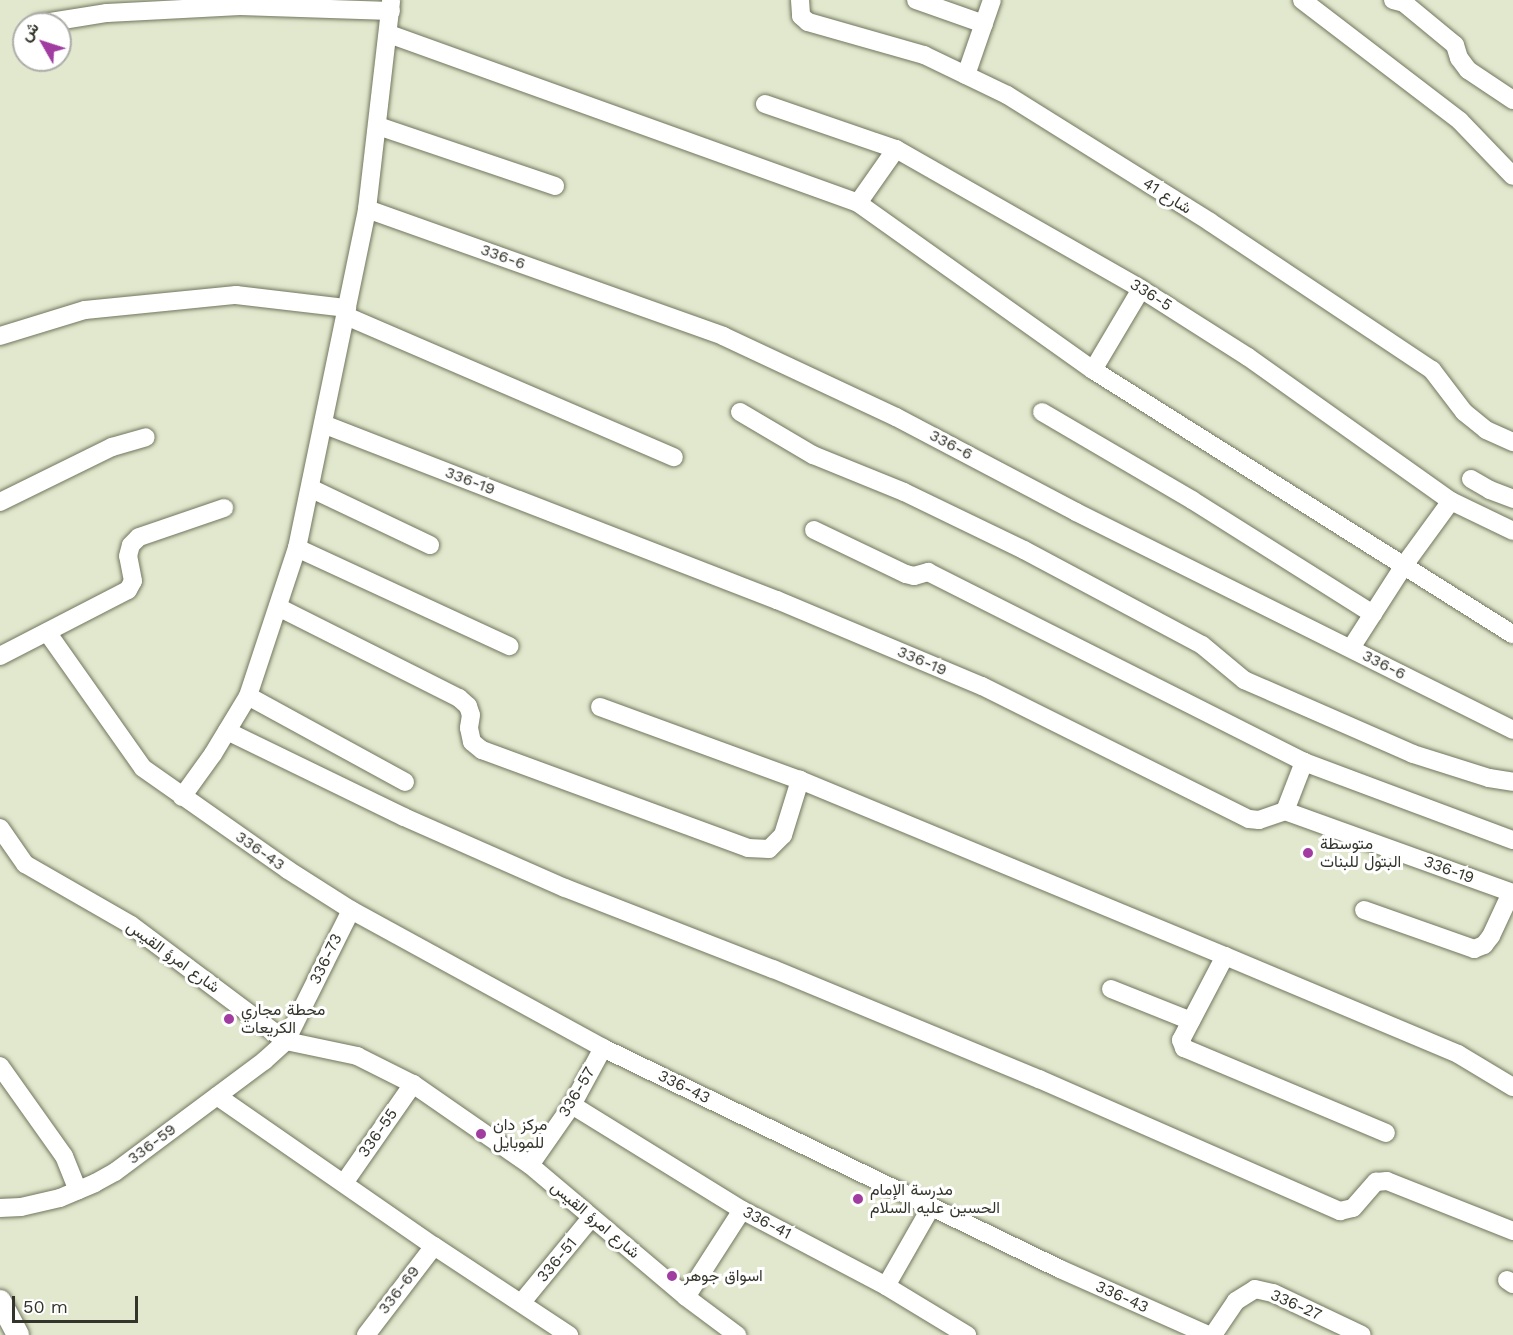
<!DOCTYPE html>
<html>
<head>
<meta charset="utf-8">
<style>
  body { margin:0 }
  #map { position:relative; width:1513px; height:1335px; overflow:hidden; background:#e2e8cd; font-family:"Work Sans",Vazirmatn,sans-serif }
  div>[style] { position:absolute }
  .roads { filter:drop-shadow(0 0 2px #71775f) drop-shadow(0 0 2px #71775f) }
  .minor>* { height:18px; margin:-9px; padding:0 9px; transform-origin:9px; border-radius:9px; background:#fff }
  .tertiary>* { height:22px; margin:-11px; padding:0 11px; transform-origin:11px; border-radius:11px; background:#fff }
  .dots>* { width:16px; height:16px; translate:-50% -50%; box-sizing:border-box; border:3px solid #fff; border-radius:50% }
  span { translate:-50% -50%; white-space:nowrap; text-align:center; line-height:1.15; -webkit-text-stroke:6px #fff; paint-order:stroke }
  .street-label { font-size:16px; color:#33352b }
  .poi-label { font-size:16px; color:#33352b }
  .left { translate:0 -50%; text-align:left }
  .north { position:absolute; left:12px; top:12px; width:60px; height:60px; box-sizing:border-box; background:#fff; border:2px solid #adaeaa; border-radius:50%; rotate:309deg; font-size:16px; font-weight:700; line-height:24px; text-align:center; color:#33352b }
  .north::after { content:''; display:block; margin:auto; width:21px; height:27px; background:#a13ca1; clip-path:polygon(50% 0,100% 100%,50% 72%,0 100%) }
  .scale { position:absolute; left:12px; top:1296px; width:126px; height:27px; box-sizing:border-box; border:3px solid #33352b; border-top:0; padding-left:8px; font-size:18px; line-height:21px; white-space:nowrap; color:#33352b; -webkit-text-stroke:4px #fff; paint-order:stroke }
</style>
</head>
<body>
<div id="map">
  <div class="roads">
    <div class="minor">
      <i style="left:800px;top:0;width:16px;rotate:86deg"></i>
      <i style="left:801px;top:16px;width:9px;rotate:41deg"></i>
      <i style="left:808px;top:22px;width:121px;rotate:15.9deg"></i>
      <i style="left:924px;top:55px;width:92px;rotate:25.7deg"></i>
      <i style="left:1007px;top:95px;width:239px;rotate:32deg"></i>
      <i style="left:1210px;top:222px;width:267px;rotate:33.7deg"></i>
      <i style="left:1432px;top:370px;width:53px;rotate:52.7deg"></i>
      <i style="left:1464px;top:412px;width:28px;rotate:39deg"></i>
      <i style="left:1486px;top:430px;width:30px;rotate:24deg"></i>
      <i style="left:916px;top:0;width:72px;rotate:19.4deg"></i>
      <i style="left:1302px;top:0;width:199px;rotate:37.4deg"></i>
      <i style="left:1460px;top:121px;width:76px;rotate:46.1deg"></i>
      <i style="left:1393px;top:0;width:11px;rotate:15deg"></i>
      <i style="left:1404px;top:3px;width:66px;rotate:39.5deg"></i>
      <i style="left:1455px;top:45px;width:14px;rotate:73deg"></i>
      <i style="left:1459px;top:58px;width:15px;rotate:53deg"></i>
      <i style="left:1468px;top:70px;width:54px;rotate:33.7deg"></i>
      <i style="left:38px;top:24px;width:70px;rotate:-9.1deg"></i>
      <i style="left:107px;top:13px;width:133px;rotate:-3deg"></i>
      <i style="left:240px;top:6px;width:151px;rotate:1.9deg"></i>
      <i style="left:389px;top:34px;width:499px;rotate:19.8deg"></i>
      <i style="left:858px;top:203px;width:288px;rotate:35.4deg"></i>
      <i style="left:1093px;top:370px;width:496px;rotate:32.2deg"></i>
      <i style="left:966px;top:75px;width:79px;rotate:-70.9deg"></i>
      <i style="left:765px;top:104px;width:139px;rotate:19deg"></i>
      <i style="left:896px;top:149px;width:282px;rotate:29.7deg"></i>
      <i style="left:1141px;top:289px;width:127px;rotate:32.4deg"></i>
      <i style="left:1248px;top:357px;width:249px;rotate:35.4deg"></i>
      <i style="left:1451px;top:501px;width:69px;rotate:25.8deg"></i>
      <i style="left:378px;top:126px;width:187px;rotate:18.7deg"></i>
      <i style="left:858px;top:203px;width:66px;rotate:-54.9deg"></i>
      <i style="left:367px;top:209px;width:378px;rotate:19.6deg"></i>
      <i style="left:723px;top:336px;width:191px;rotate:25.1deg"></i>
      <i style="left:896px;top:417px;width:204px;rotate:27.8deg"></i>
      <i style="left:1076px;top:512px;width:488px;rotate:26.5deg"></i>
      <i style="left:346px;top:316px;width:357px;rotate:23.3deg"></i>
      <i style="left:0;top:336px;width:89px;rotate:-17deg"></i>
      <i style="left:85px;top:310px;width:152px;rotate:-5.7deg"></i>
      <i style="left:236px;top:295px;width:112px;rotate:6.7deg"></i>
      <i style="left:1093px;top:370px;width:94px;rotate:-59.3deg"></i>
      <i style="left:740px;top:412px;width:85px;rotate:30.5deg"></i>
      <i style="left:813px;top:455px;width:98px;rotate:22.1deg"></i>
      <i style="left:904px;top:492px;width:133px;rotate:25.8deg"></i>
      <i style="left:1024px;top:550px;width:202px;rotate:28.1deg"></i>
      <i style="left:1202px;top:645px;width:55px;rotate:39.8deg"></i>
      <i style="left:1244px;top:680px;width:184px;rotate:23.6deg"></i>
      <i style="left:1413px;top:754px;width:80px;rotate:17.5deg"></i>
      <i style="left:1489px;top:778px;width:24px;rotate:9deg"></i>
      <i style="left:1042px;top:412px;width:174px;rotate:30.4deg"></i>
      <i style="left:1192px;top:500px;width:214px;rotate:32.2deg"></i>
      <i style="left:323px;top:424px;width:487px;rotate:21.2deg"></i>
      <i style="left:777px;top:600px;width:222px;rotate:22.8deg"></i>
      <i style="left:982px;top:686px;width:298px;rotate:26.5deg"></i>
      <i style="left:1249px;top:819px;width:10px;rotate:6deg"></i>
      <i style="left:1259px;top:820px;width:28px;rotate:-19deg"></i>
      <i style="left:1285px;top:811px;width:242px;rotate:19.8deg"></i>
      <i style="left:1471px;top:479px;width:22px;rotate:30deg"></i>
      <i style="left:1490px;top:490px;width:25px;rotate:21deg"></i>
      <i style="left:310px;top:488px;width:133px;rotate:25.4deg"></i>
      <i style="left:0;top:502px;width:125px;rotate:-26.2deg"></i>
      <i style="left:112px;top:447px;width:35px;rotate:-16deg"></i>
      <i style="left:814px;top:530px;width:102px;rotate:25.6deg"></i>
      <i style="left:906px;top:574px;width:8px;rotate:14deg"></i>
      <i style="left:914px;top:576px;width:15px;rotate:-16deg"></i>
      <i style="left:928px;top:572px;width:421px;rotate:26.8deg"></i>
      <i style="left:1304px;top:762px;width:223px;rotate:20.5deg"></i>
      <i style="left:297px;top:548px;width:234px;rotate:24.8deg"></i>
      <i style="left:278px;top:607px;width:203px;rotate:26.7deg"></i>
      <i style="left:459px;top:698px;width:12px;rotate:42deg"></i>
      <i style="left:468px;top:706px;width:9px;rotate:72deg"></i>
      <i style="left:471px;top:715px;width:13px;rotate:99deg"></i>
      <i style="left:469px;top:728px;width:14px;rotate:78deg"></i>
      <i style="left:472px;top:742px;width:13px;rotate:39deg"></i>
      <i style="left:482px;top:750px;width:283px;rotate:20.2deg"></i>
      <i style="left:748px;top:848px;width:21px;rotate:3deg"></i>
      <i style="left:769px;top:849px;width:20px;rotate:-45deg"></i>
      <i style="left:783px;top:835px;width:58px;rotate:-72.8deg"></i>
      <i style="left:47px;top:632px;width:166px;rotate:54.8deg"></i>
      <i style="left:143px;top:768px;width:177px;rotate:35.1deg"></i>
      <i style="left:288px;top:870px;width:75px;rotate:32.4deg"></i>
      <i style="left:351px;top:910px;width:287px;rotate:28.7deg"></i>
      <i style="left:603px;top:1048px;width:508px;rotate:25.81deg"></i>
      <i style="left:1060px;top:1269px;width:162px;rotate:24deg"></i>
      <i style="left:1351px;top:648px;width:100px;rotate:-57.3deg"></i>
      <i style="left:1405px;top:564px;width:78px;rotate:-53.9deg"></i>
      <i style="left:0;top:656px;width:144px;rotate:-27.3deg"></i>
      <i style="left:128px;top:590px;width:10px;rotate:-61deg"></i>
      <i style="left:133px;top:581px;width:25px;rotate:-101deg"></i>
      <i style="left:128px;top:556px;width:11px;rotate:-75deg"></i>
      <i style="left:131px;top:545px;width:11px;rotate:-45deg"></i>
      <i style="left:139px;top:537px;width:90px;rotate:-18.8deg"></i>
      <i style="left:248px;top:696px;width:179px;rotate:28.7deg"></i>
      <i style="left:600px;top:707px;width:213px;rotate:20.1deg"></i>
      <i style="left:800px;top:780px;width:460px;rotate:22.5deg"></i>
      <i style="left:1225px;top:956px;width:253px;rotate:22.8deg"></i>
      <i style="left:1458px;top:1054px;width:64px;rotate:31deg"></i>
      <i style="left:227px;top:731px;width:197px;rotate:25.9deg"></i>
      <i style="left:404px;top:817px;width:176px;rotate:23.8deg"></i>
      <i style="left:565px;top:888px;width:223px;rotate:21.3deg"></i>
      <i style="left:773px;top:969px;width:288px;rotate:22.5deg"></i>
      <i style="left:1039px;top:1079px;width:329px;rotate:23.7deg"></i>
      <i style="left:1340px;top:1211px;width:13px;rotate:-13deg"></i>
      <i style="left:1353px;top:1208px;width:35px;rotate:-49deg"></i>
      <i style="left:1376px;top:1182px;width:11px;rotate:-5deg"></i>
      <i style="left:1387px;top:1181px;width:136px;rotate:21.6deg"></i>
      <i style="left:182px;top:797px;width:53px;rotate:-54.2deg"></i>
      <i style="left:213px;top:754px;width:68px;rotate:-58.9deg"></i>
      <i style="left:248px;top:696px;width:156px;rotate:-71.7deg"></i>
      <i style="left:297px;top:548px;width:346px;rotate:-78.3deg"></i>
      <i style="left:367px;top:209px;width:210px;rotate:-83.4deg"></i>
      <i style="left:1285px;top:811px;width:53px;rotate:-68.8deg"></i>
      <i style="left:0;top:828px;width:44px;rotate:55.2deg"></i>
      <i style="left:25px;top:864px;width:122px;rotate:29.9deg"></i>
      <i style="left:131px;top:925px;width:194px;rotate:36.8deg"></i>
      <i style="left:286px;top:1041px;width:73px;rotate:11.9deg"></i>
      <i style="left:357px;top:1056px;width:63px;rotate:26.6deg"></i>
      <i style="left:413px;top:1084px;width:142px;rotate:34.7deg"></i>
      <i style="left:530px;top:1165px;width:204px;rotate:40.2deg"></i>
      <i style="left:686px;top:1297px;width:64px;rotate:36.7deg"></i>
      <i style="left:1364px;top:910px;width:117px;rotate:19.5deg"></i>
      <i style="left:1474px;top:949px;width:11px;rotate:-22deg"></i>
      <i style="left:1484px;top:945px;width:11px;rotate:-52deg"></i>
      <i style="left:1491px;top:936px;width:47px;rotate:-65.1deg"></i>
      <i style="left:1225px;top:956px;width:95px;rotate:117.6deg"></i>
      <i style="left:1181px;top:1040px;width:9px;rotate:69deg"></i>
      <i style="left:1184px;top:1048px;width:219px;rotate:22.8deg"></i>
      <i style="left:1111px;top:989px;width:86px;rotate:21.8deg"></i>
      <i style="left:0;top:1066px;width:110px;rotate:54.6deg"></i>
      <i style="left:64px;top:1156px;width:37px;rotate:68deg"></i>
      <i style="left:217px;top:1096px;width:264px;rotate:34.7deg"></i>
      <i style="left:434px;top:1246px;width:162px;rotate:33.4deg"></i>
      <i style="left:572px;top:1105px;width:200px;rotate:31.7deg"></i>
      <i style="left:742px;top:1210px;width:163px;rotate:27.8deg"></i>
      <i style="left:886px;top:1286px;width:95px;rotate:31.2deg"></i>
      <i style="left:530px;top:1165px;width:73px;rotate:-55deg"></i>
      <i style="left:572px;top:1105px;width:65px;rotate:-61.5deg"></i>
      <i style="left:344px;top:1183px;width:121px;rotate:-55.1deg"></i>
      <i style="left:0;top:1208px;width:21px;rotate:-3deg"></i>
      <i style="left:21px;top:1207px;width:40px;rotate:-13deg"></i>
      <i style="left:60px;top:1198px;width:38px;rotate:-23deg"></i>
      <i style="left:95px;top:1183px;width:23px;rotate:-29deg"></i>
      <i style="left:115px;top:1172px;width:186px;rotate:-36.7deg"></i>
      <i style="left:264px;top:1061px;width:30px;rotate:-42deg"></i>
      <i style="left:286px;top:1041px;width:146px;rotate:-63.6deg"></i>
      <i style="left:1507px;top:1280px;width:7px;rotate:34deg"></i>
      <i style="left:886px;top:1286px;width:91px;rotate:-60.3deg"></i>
      <i style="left:686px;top:1297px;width:103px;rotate:-57.2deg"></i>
      <i style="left:522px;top:1302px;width:109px;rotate:-50.6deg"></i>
      <i style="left:366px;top:1335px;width:112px;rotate:-52.6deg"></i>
      <i style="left:1213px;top:1335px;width:41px;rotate:-55.9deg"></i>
      <i style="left:1236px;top:1301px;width:22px;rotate:-32deg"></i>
      <i style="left:1255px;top:1289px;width:18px;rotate:13deg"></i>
      <i style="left:1273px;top:1293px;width:98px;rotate:25.3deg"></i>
    </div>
    <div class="tertiary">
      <i style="left:0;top:1301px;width:38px;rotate:62deg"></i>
    </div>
  </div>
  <div class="dots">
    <i style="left:1308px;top:853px;background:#a13ca1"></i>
    <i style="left:229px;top:1019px;background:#a13ca1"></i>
    <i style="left:481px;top:1134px;background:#a13ca1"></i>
    <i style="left:858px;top:1199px;background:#a13ca1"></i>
    <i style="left:672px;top:1276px;background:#a13ca1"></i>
  </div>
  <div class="street-label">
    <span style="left:1167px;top:196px;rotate:32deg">شارع 41</span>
    <span style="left:503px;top:257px;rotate:20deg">336-6</span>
    <span style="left:1151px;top:295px;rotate:32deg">336-5</span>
    <span style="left:951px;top:445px;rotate:28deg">336-6</span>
    <span style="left:470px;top:481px;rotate:21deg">336-19</span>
    <span style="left:922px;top:661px;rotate:23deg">336-19</span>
    <span style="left:1384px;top:665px;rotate:27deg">336-6</span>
    <span style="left:260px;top:851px;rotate:35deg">336-43</span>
    <span style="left:1449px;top:870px;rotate:20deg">336-19</span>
    <span style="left:173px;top:957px;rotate:36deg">شارع امرؤ القيس</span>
    <span style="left:326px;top:959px;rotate:-64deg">336-73</span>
    <span style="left:684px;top:1087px;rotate:26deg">336-43</span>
    <span style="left:577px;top:1092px;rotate:-59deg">336-57</span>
    <span style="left:378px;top:1133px;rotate:-55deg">336-55</span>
    <span style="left:152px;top:1144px;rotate:-37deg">336-59</span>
    <span style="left:595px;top:1220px;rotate:40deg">شارع امرؤ القيس</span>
    <span style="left:767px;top:1223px;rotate:28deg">336-41</span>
    <span style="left:557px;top:1260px;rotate:-50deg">336-51</span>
    <span style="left:399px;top:1290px;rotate:-52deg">336-69</span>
    <span style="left:1122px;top:1297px;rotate:24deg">336-43</span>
    <span style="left:1296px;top:1305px;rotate:24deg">336-27</span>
  </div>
  <div class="poi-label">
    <span class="left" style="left:1320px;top:853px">متوسطة<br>البتول للبنات</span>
    <span class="left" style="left:241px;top:1019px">محطة مجاري<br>الكريعات</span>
    <span class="left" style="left:493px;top:1134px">مركز دان<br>للموبايل</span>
    <span class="left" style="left:870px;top:1199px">مدرسة الإمام<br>الحسين عليه السلام</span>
    <span class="left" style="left:684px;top:1276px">اسواق جوهر</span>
  </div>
  <div class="north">ش</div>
  <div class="scale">50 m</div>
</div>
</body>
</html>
